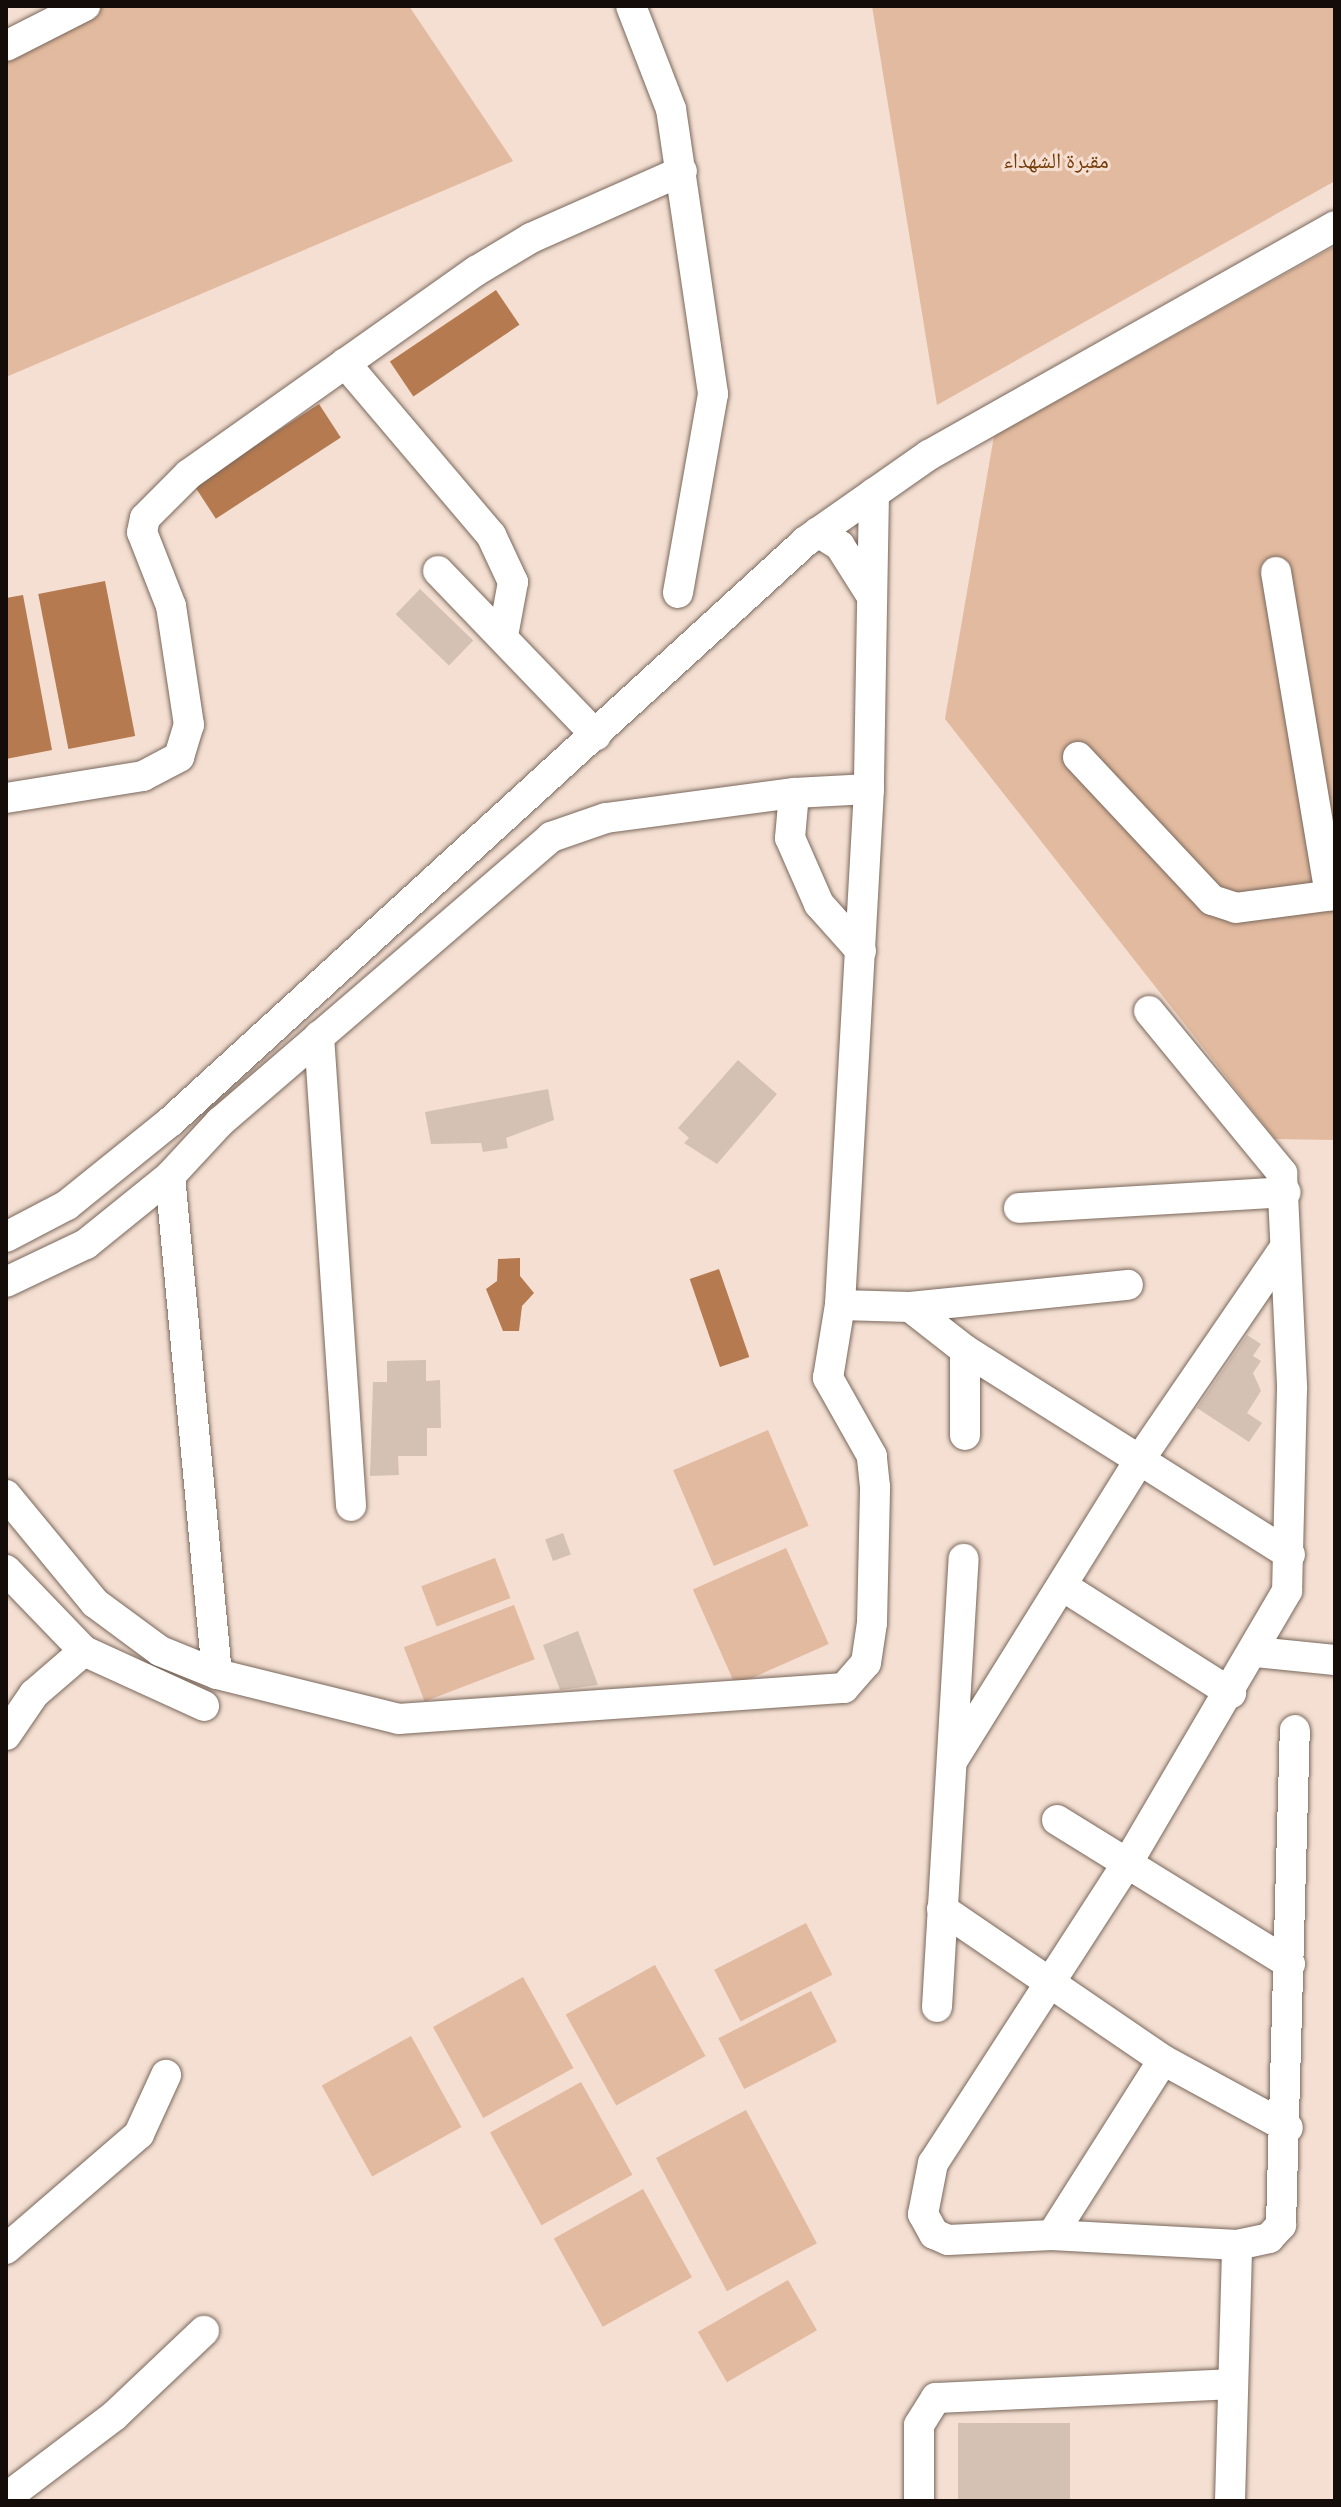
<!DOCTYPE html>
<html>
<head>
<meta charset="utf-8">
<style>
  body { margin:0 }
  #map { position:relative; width:1341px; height:2507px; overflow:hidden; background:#f4dfd2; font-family:"PT Sans Narrow","Noto Naskh Arabic",sans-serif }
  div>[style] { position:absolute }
  .green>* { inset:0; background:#e2ba9f; transform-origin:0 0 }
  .water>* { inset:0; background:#b57a50; transform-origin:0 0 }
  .building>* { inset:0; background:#d5c1b4; transform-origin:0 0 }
  .roads { filter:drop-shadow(0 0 2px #7a685c) drop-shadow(0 0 2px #7a685c) }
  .minor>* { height:30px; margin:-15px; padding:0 15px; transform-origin:15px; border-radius:15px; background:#fff }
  span { translate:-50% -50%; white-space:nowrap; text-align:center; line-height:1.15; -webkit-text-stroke:6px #f4dfd2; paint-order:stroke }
  .park-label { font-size:22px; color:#753c08 }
  .frame { position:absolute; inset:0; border:8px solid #130c08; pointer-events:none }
</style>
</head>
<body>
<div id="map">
  <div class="green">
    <i style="clip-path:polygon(100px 6px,409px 6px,513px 161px,6px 377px,6px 49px)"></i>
    <i style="clip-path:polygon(872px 6px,1335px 6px,1335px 181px,937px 405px)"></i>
    <i style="clip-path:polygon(1335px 246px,1335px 1140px,1275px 1139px,945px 719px,994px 436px)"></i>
    <i style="left:768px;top:1430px;width:104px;height:103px;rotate:67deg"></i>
    <i style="left:786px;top:1548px;width:105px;height:102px;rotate:66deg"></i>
    <i style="left:495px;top:1558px;width:43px;height:79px;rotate:69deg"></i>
    <i style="left:514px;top:1605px;width:58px;height:118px;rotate:69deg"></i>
    <i style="left:806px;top:1923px;width:58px;height:103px;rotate:63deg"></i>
    <i style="left:655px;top:1965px;width:104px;height:102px;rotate:61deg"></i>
    <i style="left:523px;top:1977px;width:104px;height:103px;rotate:61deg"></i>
    <i style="left:811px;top:1991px;width:57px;height:104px;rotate:63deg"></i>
    <i style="left:411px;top:2036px;width:104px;height:102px;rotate:61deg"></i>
    <i style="left:581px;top:2082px;width:106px;height:104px;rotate:61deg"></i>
    <i style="left:746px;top:2110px;width:151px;height:102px;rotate:62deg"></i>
    <i style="left:643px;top:2189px;width:101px;height:102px;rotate:61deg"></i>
    <i style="left:788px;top:2280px;width:58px;height:104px;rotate:60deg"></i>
  </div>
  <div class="water">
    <i style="left:496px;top:290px;width:42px;height:128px;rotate:56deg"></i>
    <i style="left:319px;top:404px;width:40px;height:149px;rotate:57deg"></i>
    <i style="left:105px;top:581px;width:158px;height:68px;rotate:79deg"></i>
    <i style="clip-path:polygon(23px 595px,52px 750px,6px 759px,6px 598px)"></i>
    <i style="clip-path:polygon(520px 1258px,520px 1276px,534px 1293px,522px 1306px,519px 1331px,503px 1331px,486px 1289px,497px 1281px,498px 1259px)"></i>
    <i style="left:719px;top:1269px;width:93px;height:31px;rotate:71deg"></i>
  </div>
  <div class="building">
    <i style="left:420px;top:589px;width:74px;height:35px;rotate:44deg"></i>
    <i style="clip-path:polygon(738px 1060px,777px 1094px,717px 1164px,684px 1143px,689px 1138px,678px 1128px)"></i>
    <i style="clip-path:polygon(548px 1089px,554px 1120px,506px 1138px,508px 1148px,483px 1152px,481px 1143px,431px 1144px,425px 1112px)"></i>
    <i style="clip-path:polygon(1247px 1335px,1261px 1344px,1253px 1356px,1261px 1361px,1253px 1373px,1261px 1391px,1247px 1413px,1262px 1423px,1249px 1442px,1197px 1408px)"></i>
    <i style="clip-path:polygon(426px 1360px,426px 1381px,440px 1380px,441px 1428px,427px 1428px,427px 1456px,398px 1456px,399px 1475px,370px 1476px,373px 1382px,387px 1382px,387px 1361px)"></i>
    <i style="left:563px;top:1533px;width:23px;height:19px;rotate:70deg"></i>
    <i style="clip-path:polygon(578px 1631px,598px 1685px,560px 1690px,543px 1645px)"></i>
    <i style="left:1070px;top:2423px;width:78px;height:112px;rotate:90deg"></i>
  </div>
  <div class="roads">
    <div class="minor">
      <i style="left:631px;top:6px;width:110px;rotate:68.8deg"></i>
      <i style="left:671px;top:109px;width:288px;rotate:81.6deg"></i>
      <i style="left:713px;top:394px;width:202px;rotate:100deg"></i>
      <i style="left:6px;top:46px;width:89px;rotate:-26.9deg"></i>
      <i style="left:345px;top:363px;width:226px;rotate:49.7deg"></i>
      <i style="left:491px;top:535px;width:52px;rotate:64.9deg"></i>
      <i style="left:513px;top:582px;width:55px;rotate:100.5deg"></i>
      <i style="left:874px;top:493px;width:296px;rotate:91deg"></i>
      <i style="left:869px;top:789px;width:517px;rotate:93.22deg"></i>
      <i style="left:840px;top:1305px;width:70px;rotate:1.6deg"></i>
      <i style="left:910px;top:1307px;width:219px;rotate:-5.8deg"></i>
      <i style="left:818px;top:532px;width:26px;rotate:32deg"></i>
      <i style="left:840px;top:546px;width:58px;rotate:57.7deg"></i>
      <i style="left:438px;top:571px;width:228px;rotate:46.1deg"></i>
      <i style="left:1276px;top:572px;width:328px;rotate:80.5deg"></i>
      <i style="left:1078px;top:757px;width:196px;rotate:46.9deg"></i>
      <i style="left:1212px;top:900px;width:25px;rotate:18deg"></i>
      <i style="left:1236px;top:908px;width:100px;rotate:-7.5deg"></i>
      <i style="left:6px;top:798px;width:139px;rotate:-9.1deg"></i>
      <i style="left:143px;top:776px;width:41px;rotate:-27.8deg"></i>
      <i style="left:179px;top:757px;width:34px;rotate:-73deg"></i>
      <i style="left:189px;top:725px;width:120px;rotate:-98.6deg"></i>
      <i style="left:171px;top:606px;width:79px;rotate:-111.4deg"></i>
      <i style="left:142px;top:532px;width:14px;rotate:-78deg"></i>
      <i style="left:145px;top:518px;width:62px;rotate:-45deg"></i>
      <i style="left:189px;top:474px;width:352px;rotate:-35.3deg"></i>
      <i style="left:476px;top:271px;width:64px;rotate:-31deg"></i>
      <i style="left:531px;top:238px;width:165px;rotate:-23.9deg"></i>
      <i style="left:861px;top:951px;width:63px;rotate:-131.8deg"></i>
      <i style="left:819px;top:904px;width:72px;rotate:-113.7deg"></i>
      <i style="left:790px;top:838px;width:45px;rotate:-84.9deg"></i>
      <i style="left:794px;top:793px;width:75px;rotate:-3.1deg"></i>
      <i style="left:1149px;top:1011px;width:210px;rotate:50.6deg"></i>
      <i style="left:1282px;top:1173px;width:216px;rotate:87.3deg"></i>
      <i style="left:1292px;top:1389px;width:202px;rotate:91.4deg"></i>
      <i style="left:1287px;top:1591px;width:318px;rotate:120.4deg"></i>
      <i style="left:1126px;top:1865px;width:355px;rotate:122.9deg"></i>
      <i style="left:933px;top:2163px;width:52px;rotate:101.1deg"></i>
      <i style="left:923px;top:2214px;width:23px;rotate:61deg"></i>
      <i style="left:934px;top:2234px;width:15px;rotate:23deg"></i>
      <i style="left:948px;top:2240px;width:104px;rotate:-2.8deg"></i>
      <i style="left:1052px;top:2235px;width:185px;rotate:3.1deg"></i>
      <i style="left:319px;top:1036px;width:471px;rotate:86.1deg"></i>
      <i style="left:170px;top:1176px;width:500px;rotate:84.61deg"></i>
      <i style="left:1019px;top:1208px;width:267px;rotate:-3.4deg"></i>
      <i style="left:6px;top:1237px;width:69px;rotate:-27.7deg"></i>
      <i style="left:67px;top:1205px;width:132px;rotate:-38.9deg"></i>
      <i style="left:170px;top:1122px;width:861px;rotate:-42.41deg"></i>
      <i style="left:806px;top:541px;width:150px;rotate:-35deg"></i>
      <i style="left:929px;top:455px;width:466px;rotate:-29.4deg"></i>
      <i style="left:6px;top:1282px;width:89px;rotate:-25.4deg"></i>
      <i style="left:86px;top:1244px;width:108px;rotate:-39deg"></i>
      <i style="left:170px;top:1176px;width:74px;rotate:-47.2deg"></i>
      <i style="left:220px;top:1122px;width:437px;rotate:-40.7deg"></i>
      <i style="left:551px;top:837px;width:58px;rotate:-19.1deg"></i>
      <i style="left:606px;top:818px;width:190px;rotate:-7.6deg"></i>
      <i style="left:910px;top:1307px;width:70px;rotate:38deg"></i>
      <i style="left:965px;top:1350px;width:384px;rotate:32.2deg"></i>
      <i style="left:965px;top:1435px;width:85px;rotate:-90deg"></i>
      <i style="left:6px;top:1495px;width:140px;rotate:50.5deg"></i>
      <i style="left:95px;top:1603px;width:81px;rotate:36.4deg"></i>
      <i style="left:160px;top:1651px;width:61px;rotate:22deg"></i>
      <i style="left:217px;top:1674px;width:187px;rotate:13.9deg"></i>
      <i style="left:399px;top:1719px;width:446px;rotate:-4deg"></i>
      <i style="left:844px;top:1688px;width:33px;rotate:-49deg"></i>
      <i style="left:866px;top:1663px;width:40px;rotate:-81.5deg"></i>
      <i style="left:872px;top:1623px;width:136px;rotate:-88.7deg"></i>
      <i style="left:875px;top:1487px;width:31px;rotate:-96deg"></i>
      <i style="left:872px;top:1456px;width:90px;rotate:-119.4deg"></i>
      <i style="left:828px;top:1378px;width:74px;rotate:-80.7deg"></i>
      <i style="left:6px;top:1570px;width:112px;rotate:46.1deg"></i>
      <i style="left:84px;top:1651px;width:132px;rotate:24.6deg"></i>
      <i style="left:1064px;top:1587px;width:198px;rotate:32.4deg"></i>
      <i style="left:1256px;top:1652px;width:79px;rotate:5.8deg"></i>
      <i style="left:6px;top:1735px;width:50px;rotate:-55.7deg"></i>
      <i style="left:34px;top:1694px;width:66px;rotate:-40.7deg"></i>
      <i style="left:954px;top:1758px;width:349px;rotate:-58.1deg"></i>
      <i style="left:1138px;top:1462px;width:258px;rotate:-55.6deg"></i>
      <i style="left:1057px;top:1820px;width:274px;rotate:31.7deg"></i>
      <i style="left:942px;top:1909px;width:268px;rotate:34.3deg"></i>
      <i style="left:1163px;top:2060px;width:142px;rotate:28.5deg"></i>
      <i style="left:937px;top:2007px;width:449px;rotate:-86.6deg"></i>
      <i style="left:1052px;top:2235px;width:207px;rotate:-57.6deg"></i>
      <i style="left:6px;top:2249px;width:176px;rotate:-40.8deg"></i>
      <i style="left:139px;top:2134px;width:65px;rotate:-65.4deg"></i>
      <i style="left:6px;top:2498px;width:136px;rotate:-37.2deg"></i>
      <i style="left:114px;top:2416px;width:124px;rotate:-43.4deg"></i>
      <i style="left:919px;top:2501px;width:76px;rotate:-90deg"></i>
      <i style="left:919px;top:2425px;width:32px;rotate:-58deg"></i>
      <i style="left:936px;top:2398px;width:294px;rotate:-2.7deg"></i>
      <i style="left:1230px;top:2501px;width:256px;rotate:-88.4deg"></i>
      <i style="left:1237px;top:2245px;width:33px;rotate:-12deg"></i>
      <i style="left:1269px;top:2238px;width:18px;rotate:-47deg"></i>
      <i style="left:1281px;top:2225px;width:495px;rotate:-88.4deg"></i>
    </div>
  </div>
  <div class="park-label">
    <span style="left:1056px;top:161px">مقبرة الشهداء</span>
  </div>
  <div class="frame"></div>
</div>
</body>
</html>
